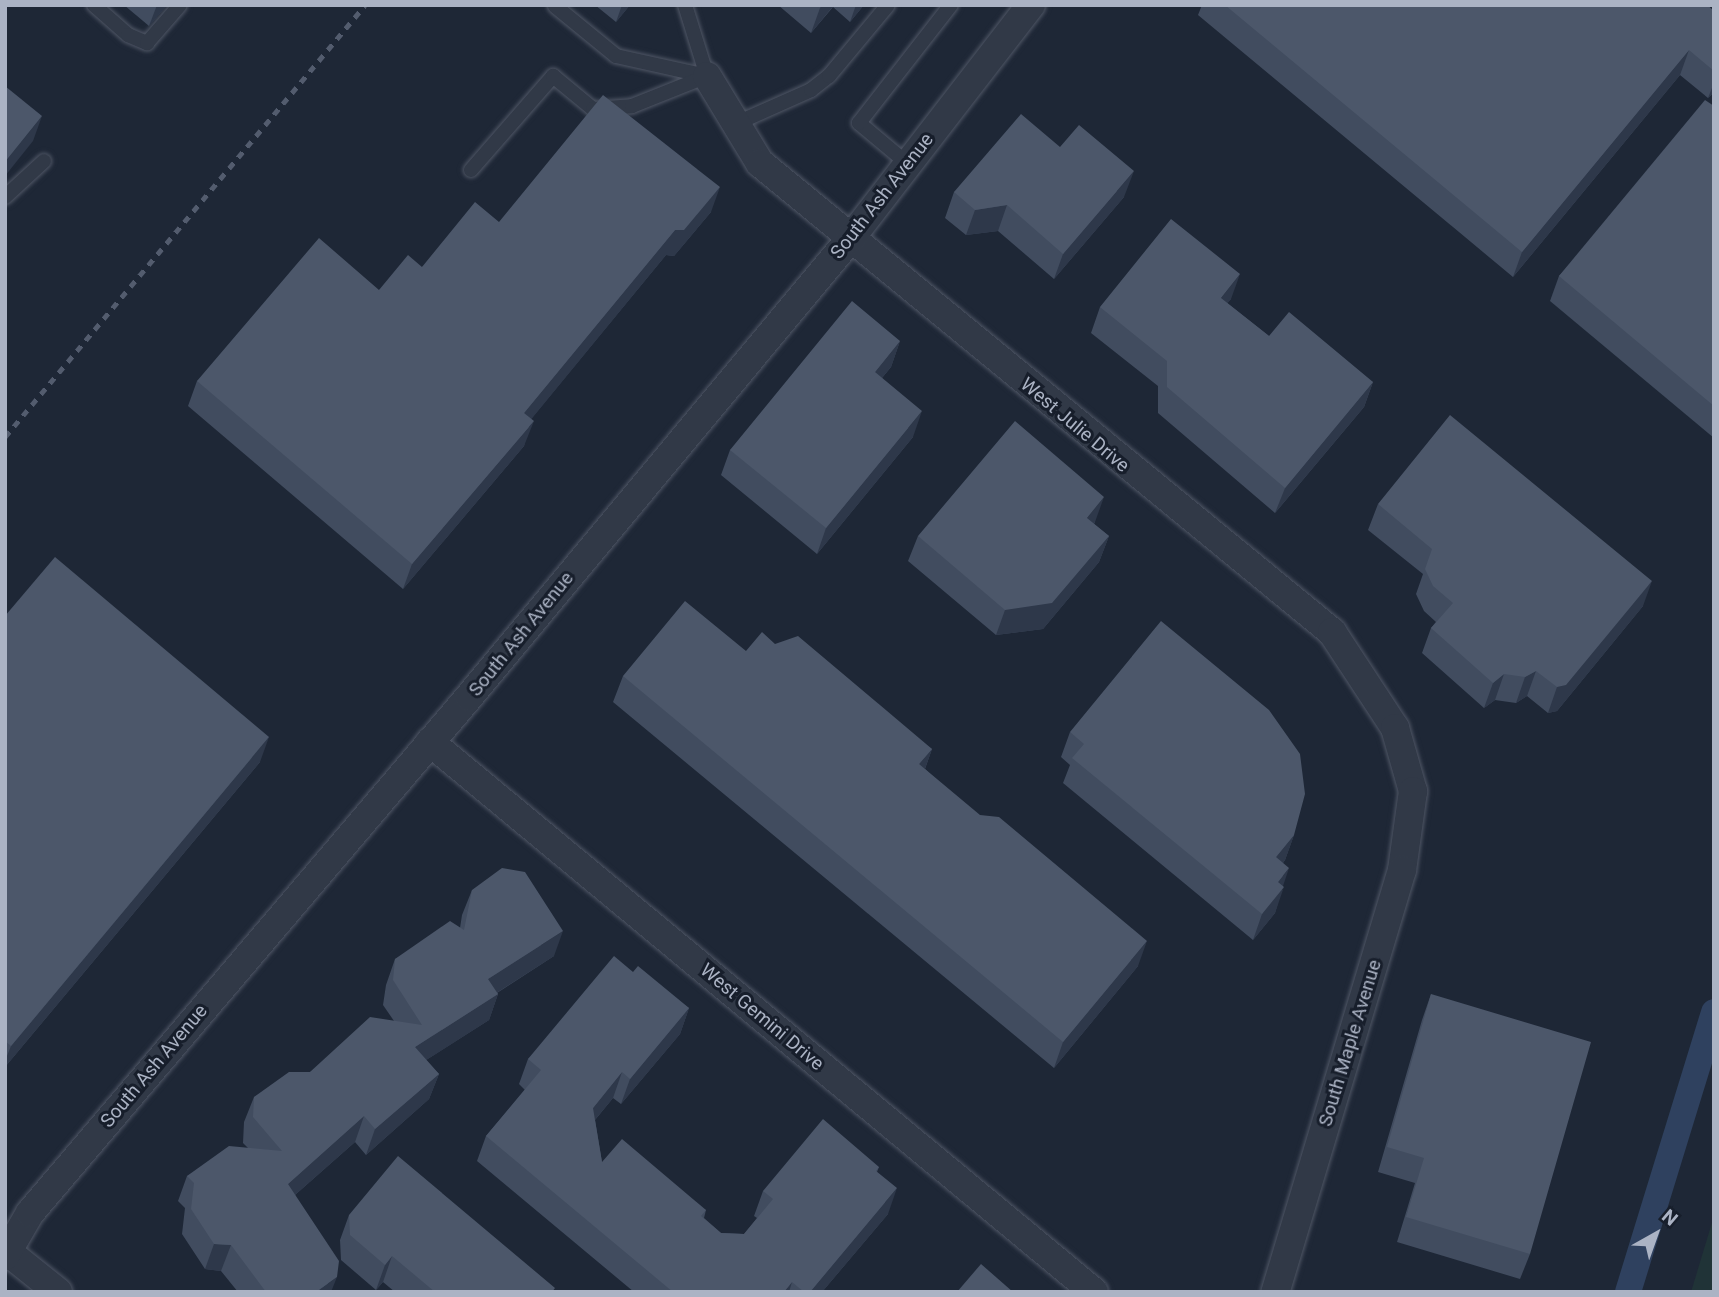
<!DOCTYPE html>
<html>
<head>
<meta charset="utf-8">
<style>
  body { margin:0 }
  #map { position:relative; width:1719px; height:1297px; overflow:hidden; background:#1e2736; font-family:Roboto,sans-serif }
  div>[style] { position:absolute }
  .green>* { inset:0; background:#203337 }
  .canal>* { height:26px; margin:-13px; padding:0 13px; transform-origin:13px; border-radius:13px; background:#2f415f }
  .roads { filter:drop-shadow(0 0 2px #4f5665) drop-shadow(0 0 2px #4f5665) }
  .service>* { height:14px; margin:-7px; padding:0 7px; transform-origin:7px; border-radius:7px; background:#313947 }
  .minor>* { height:28px; margin:-14px; padding:0 14px; transform-origin:14px; border-radius:14px; background:#313947 }
  .rail>* { height:5px; margin-top:-2.5px; transform-origin:0; background:repeating-linear-gradient(90deg,#535c6e 0 7px,transparent 0 14px) }
  .wall>* { inset:0; background:#414c5f }
  .shaded-wall>* { inset:0; background:#2e384a }
  .building>* { inset:0; background:#4c576a }
  span { translate:-50% -50%; white-space:nowrap; text-align:center; line-height:1.15; -webkit-text-stroke:6px #171e2b; paint-order:stroke }
  .street-label { font-size:19px; color:#abb3c4 }
  .frame { position:absolute; inset:0; border:7px solid #abb3c4; pointer-events:none }
  .north { position:absolute; left:1621px; top:1199px; width:70px; height:70px; -webkit-text-stroke:5px #171e2b; paint-order:stroke; rotate:40deg; font-size:19px; font-weight:700; line-height:28px; text-align:center; color:#abb3c4 }
  .north::after { content:''; display:block; margin:auto; width:24px; height:32px; background:#abb3c4; clip-path:polygon(50% 0,100% 100%,50% 72%,0 100%) }
</style>
</head>
<body>
<div id="map">
  <div class="green">
    <i style="clip-path:polygon(1714px 1216px,1714px 1292px,1691px 1292px)"></i>
  </div>
  <div class="canal">
    <i style="left:1628px;top:1292px;width:293px;rotate:-72.9deg"></i>
  </div>
  <div class="roads">
    <div class="service">
      <i style="left:94px;top:5px;width:45px;rotate:41.4deg"></i>
      <i style="left:128px;top:35px;width:21px;rotate:23deg"></i>
      <i style="left:147px;top:43px;width:50px;rotate:-49deg"></i>
      <i style="left:685px;top:5px;width:74px;rotate:72.8deg"></i>
      <i style="left:555px;top:6px;width:79px;rotate:39.3deg"></i>
      <i style="left:616px;top:56px;width:92px;rotate:12.5deg"></i>
      <i style="left:737px;top:123px;width:81px;rotate:-24deg"></i>
      <i style="left:811px;top:90px;width:23px;rotate:-38deg"></i>
      <i style="left:829px;top:76px;width:92px;rotate:-50.3deg"></i>
      <i style="left:908px;top:164px;width:64px;rotate:-140.1deg"></i>
      <i style="left:859px;top:123px;width:150px;rotate:-52.1deg"></i>
      <i style="left:471px;top:170px;width:125px;rotate:-48.9deg"></i>
      <i style="left:553px;top:76px;width:52px;rotate:39.5deg"></i>
      <i style="left:593px;top:109px;width:39px;rotate:-4deg"></i>
      <i style="left:632px;top:106px;width:81px;rotate:-21.8deg"></i>
      <i style="left:5px;top:197px;width:53px;rotate:-42.7deg"></i>
    </div>
    <div class="minor">
      <i style="left:707px;top:76px;width:102px;rotate:58.7deg"></i>
      <i style="left:760px;top:163px;width:740px;rotate:39.35deg"></i>
      <i style="left:1332px;top:632px;width:115px;rotate:56.7deg"></i>
      <i style="left:1395px;top:728px;width:66px;rotate:74.1deg"></i>
      <i style="left:1413px;top:791px;width:80px;rotate:97.9deg"></i>
      <i style="left:1402px;top:870px;width:441px;rotate:106.7deg"></i>
      <i style="left:430px;top:742px;width:862px;rotate:39.64deg"></i>
      <i style="left:8px;top:1252px;width:64px;rotate:38.7deg"></i>
      <i style="left:5px;top:1256px;width:50px;rotate:-59.8deg"></i>
      <i style="left:30px;top:1213px;width:677px;rotate:-49.61deg"></i>
      <i style="left:469px;top:697px;width:596px;rotate:-50.24deg"></i>
      <i style="left:850px;top:239px;width:296px;rotate:-52.3deg"></i>
    </div>
  </div>
  <div class="rail">
    <i style="left:5px;top:437px;width:562px;rotate:-50.19deg"></i>
  </div>
  <div class="wall">
    <i style="clip-path:polygon(124px 5px,167px 5px,149px 26px)"></i>
    <i style="clip-path:polygon(595px 5px,630px 5px,616px 22px)"></i>
    <i style="clip-path:polygon(778px 5px,864px 5px,850px 22px,833px 7px,811px 33px)"></i>
    <i style="clip-path:polygon(1202px 5px,1707px 5px,1714px 11px,1714px 92px,1708px 98px,1680px 75px,1513px 277px,1198px 15px)"></i>
    <i style="clip-path:polygon(1714px 106px,1714px 438px,1550px 301px,1559px 276px)"></i>
    <i style="clip-path:polygon(1060px 147px,1124px 197px,1054px 279px,998px 231px,966px 235px,945px 218px,954px 192px)"></i>
    <i style="clip-path:polygon(711px 212px,674px 256px,666px 255px,531px 419px,524px 446px,403px 589px,188px 406px,197px 381px,379px 290px,422px 267px,499px 222px)"></i>
    <i style="clip-path:polygon(1231px 299px,1227px 303px,1269px 336px,1373px 382px,1364px 407px,1275px 513px,1158px 413px,1158px 386px,1091px 333px,1100px 307px)"></i>
    <i style="clip-path:polygon(900px 341px,891px 367px,882px 378px,913px 437px,817px 554px,721px 475px,730px 450px)"></i>
    <i style="clip-path:polygon(1378px 504px,1643px 606px,1557px 711px,1548px 713px,1527px 696px,1516px 703px,1495px 700px,1484px 708px,1422px 653px,1431px 628px,1436px 622px,1424px 611px,1416px 594px,1423px 574px,1368px 530px)"></i>
    <i style="clip-path:polygon(1095px 522px,1094px 524px,1109px 536px,1099px 562px,1043px 629px,996px 635px,908px 561px,918px 536px)"></i>
    <i style="clip-path:polygon(5px 616px,260px 762px,5px 1067px)"></i>
    <i style="clip-path:polygon(775px 644px,932px 749px,925px 769px,1138px 966px,1054px 1068px,613px 702px,623px 676px,746px 651px)"></i>
    <i style="clip-path:polygon(1070px 732px,1294px 835px,1285px 860px,1283px 863px,1283px 886px,1275px 913px,1253px 940px,1063px 783px,1070px 765px,1061px 757px)"></i>
    <i style="clip-path:polygon(472px 890px,554px 956px,497px 993px,498px 994px,489px 1020px,426px 1060px,439px 1074px,429px 1099px,366px 1155px,355px 1142px,295px 1195px,331px 1292px,238px 1292px,221px 1271px,205px 1269px,182px 1234px,185px 1208px,178px 1201px,187px 1176px,248px 1148px,243px 1143px,244px 1122px,254px 1097px,310px 1072px,394px 1021px,383px 1005px,386px 985px,395px 959px,460px 928px,462px 915px)"></i>
    <i style="clip-path:polygon(633px 972px,689px 1008px,680px 1034px,621px 1104px,613px 1098px,595px 1120px,602px 1162px,706px 1210px,704px 1218px,721px 1233px,744px 1234px,757px 1218px,754px 1216px,763px 1191px,879px 1167px,877px 1172px,888px 1214px,822px 1292px,634px 1292px,477px 1161px,486px 1136px,525px 1090px,519px 1084px,528px 1059px)"></i>
    <i style="clip-path:polygon(1431px 994px,1530px 1254px,1520px 1279px,1397px 1242px,1415px 1183px,1378px 1172px,1422px 1020px)"></i>
    <i style="clip-path:polygon(349px 1215px,554px 1292px,395px 1292px,383px 1282px,376px 1290px,341px 1260px,340px 1240px)"></i>
  </div>
  <div class="shaded-wall">
    <i style="clip-path:polygon(157px 5px,167px 5px,149px 26px)"></i>
    <i style="clip-path:polygon(622px 5px,630px 5px,616px 22px)"></i>
    <i style="clip-path:polygon(822px 5px,834px 5px,811px 33px,820px 8px)"></i>
    <i style="clip-path:polygon(856px 5px,864px 5px,850px 22px)"></i>
    <i style="clip-path:polygon(1689px 50px,1680px 75px,1513px 277px,1522px 252px)"></i>
    <i style="clip-path:polygon(1714px 83px,1714px 92px,1708px 98px)"></i>
    <i style="clip-path:polygon(42px 116px,33px 141px,5px 176px,5px 162px)"></i>
    <i style="clip-path:polygon(1134px 171px,1124px 197px,1054px 279px,1063px 254px)"></i>
    <i style="clip-path:polygon(720px 187px,711px 212px,674px 256px,666px 255px,515px 439px,524px 413px,675px 230px)"></i>
    <i style="clip-path:polygon(1007px 205px,998px 231px,966px 235px,975px 210px)"></i>
    <i style="clip-path:polygon(1240px 274px,1231px 299px,1211px 323px,1221px 298px)"></i>
    <i style="clip-path:polygon(900px 341px,891px 367px,865px 398px,875px 372px)"></i>
    <i style="clip-path:polygon(1373px 382px,1364px 407px,1275px 513px,1285px 488px)"></i>
    <i style="clip-path:polygon(922px 411px,913px 437px,817px 554px,826px 528px)"></i>
    <i style="clip-path:polygon(534px 421px,524px 446px,403px 589px,412px 564px)"></i>
    <i style="clip-path:polygon(1104px 497px,1095px 522px,1078px 543px,1087px 518px)"></i>
    <i style="clip-path:polygon(1109px 536px,1099px 562px,1043px 629px,996px 635px,1005px 610px)"></i>
    <i style="clip-path:polygon(1652px 581px,1643px 606px,1557px 711px,1548px 713px,1557px 687px)"></i>
    <i style="clip-path:polygon(1536px 671px,1527px 696px,1516px 703px,1525px 677px)"></i>
    <i style="clip-path:polygon(1504px 674px,1495px 700px,1484px 708px,1493px 683px)"></i>
    <i style="clip-path:polygon(269px 737px,260px 762px,5px 1067px,5px 1061px,11px 1046px)"></i>
    <i style="clip-path:polygon(932px 749px,923px 774px,919px 764px)"></i>
    <i style="clip-path:polygon(1294px 835px,1285px 860px,1267px 883px,1276px 857px)"></i>
    <i style="clip-path:polygon(1289px 868px,1281px 892px,1284px 887px,1275px 913px,1253px 940px,1262px 914px,1278px 882px)"></i>
    <i style="clip-path:polygon(563px 931px,554px 956px,479px 1004px,488px 979px)"></i>
    <i style="clip-path:polygon(1147px 941px,1138px 966px,1054px 1068px,1063px 1042px)"></i>
    <i style="clip-path:polygon(498px 994px,489px 1020px,406px 1073px,415px 1047px)"></i>
    <i style="clip-path:polygon(689px 1008px,680px 1034px,621px 1104px,630px 1079px)"></i>
    <i style="clip-path:polygon(622px 1072px,613px 1098px,584px 1133px,593px 1108px)"></i>
    <i style="clip-path:polygon(439px 1074px,429px 1099px,366px 1155px,375px 1129px)"></i>
    <i style="clip-path:polygon(364px 1116px,355px 1142px,279px 1209px,288px 1184px)"></i>
    <i style="clip-path:polygon(897px 1188px,888px 1214px,822px 1292px,810px 1292px)"></i>
    <i style="clip-path:polygon(214px 1244px,231px 1245px,221px 1271px,205px 1269px)"></i>
    <i style="clip-path:polygon(392px 1256px,383px 1282px,376px 1290px,385px 1265px)"></i>
    <i style="clip-path:polygon(337px 1277px,331px 1292px,316px 1292px)"></i>
    <i style="clip-path:polygon(792px 1282px,789px 1292px,784px 1292px)"></i>
  </div>
  <div class="building">
    <i style="clip-path:polygon(1225px 5px,1707px 5px,1714px 11px,1714px 71px,1689px 50px,1522px 252px)"></i>
    <i style="clip-path:polygon(5px 86px,42px 116px,5px 162px)"></i>
    <i style="clip-path:polygon(603px 95px,720px 187px,684px 230px,675px 230px,524px 413px,534px 421px,412px 564px,197px 381px,319px 238px,379px 290px,408px 255px,422px 267px,475px 202px,499px 222px)"></i>
    <i style="clip-path:polygon(1705px 100px,1714px 106px,1714px 406px,1559px 276px)"></i>
    <i style="clip-path:polygon(1021px 114px,1060px 147px,1079px 125px,1134px 171px,1063px 254px,1007px 205px,975px 210px,954px 192px)"></i>
    <i style="clip-path:polygon(1171px 219px,1240px 274px,1221px 298px,1269px 336px,1289px 312px,1373px 382px,1285px 488px,1167px 387px,1167px 361px,1100px 307px)"></i>
    <i style="clip-path:polygon(852px 301px,900px 341px,875px 372px,922px 411px,826px 528px,730px 450px)"></i>
    <i style="clip-path:polygon(1450px 415px,1652px 581px,1566px 685px,1557px 687px,1536px 671px,1525px 677px,1504px 674px,1493px 683px,1431px 628px,1453px 603px,1433px 586px,1425px 569px,1432px 549px,1378px 504px)"></i>
    <i style="clip-path:polygon(1015px 421px,1104px 497px,1087px 518px,1109px 536px,1052px 603px,1005px 610px,918px 536px)"></i>
    <i style="clip-path:polygon(55px 557px,269px 737px,11px 1046px,5px 1041px,5px 616px)"></i>
    <i style="clip-path:polygon(685px 601px,746px 651px,762px 632px,775px 644px,798px 636px,932px 749px,919px 764px,980px 815px,999px 817px,1147px 941px,1063px 1042px,623px 676px)"></i>
    <i style="clip-path:polygon(1161px 621px,1269px 710px,1300px 754px,1305px 794px,1294px 835px,1276px 857px,1289px 868px,1278px 882px,1284px 887px,1262px 914px,1072px 758px,1084px 744px,1070px 732px)"></i>
    <i style="clip-path:polygon(502px 868px,525px 872px,563px 931px,488px 979px,498px 994px,415px 1047px,439px 1074px,375px 1129px,364px 1116px,288px 1184px,339px 1261px,337px 1277px,316px 1292px,266px 1292px,231px 1245px,214px 1244px,191px 1209px,194px 1183px,187px 1176px,229px 1146px,282px 1151px,253px 1117px,254px 1097px,289px 1072px,310px 1072px,370px 1017px,422px 1025px,393px 980px,395px 959px,450px 921px,464px 930px,472px 890px)"></i>
    <i style="clip-path:polygon(614px 956px,633px 972px,638px 966px,689px 1008px,630px 1079px,622px 1072px,593px 1108px,602px 1162px,622px 1139px,706px 1210px,701px 1216px,721px 1233px,744px 1234px,773px 1199px,763px 1191px,823px 1119px,879px 1167px,876px 1171px,897px 1188px,810px 1292px,804px 1292px,792px 1282px,784px 1292px,673px 1292px,486px 1136px,541px 1070px,528px 1059px)"></i>
    <i style="clip-path:polygon(1431px 994px,1591px 1042px,1530px 1254px,1406px 1217px,1424px 1158px,1387px 1147px)"></i>
    <i style="clip-path:polygon(398px 1156px,555px 1288px,552px 1292px,435px 1292px,392px 1256px,385px 1265px,350px 1235px,349px 1215px)"></i>
    <i style="clip-path:polygon(981px 1264px,1013px 1292px,957px 1292px)"></i>
  </div>
  <div class="street-label">
    <span style="left:882px;top:196px;rotate:-52deg">South Ash Avenue</span>
    <span style="left:1075px;top:425px;rotate:40deg">West Julie Drive</span>
    <span style="left:521px;top:634px;rotate:-51deg">South Ash Avenue</span>
    <span style="left:762px;top:1017px;rotate:40deg">West Gemini Drive</span>
    <span style="left:1350px;top:1043px;rotate:-73deg">South Maple Avenue</span>
    <span style="left:154px;top:1066px;rotate:-50deg">South Ash Avenue</span>
  </div>
  <div class="frame"></div>
  <div class="north">N</div>
</div>
</body>
</html>
